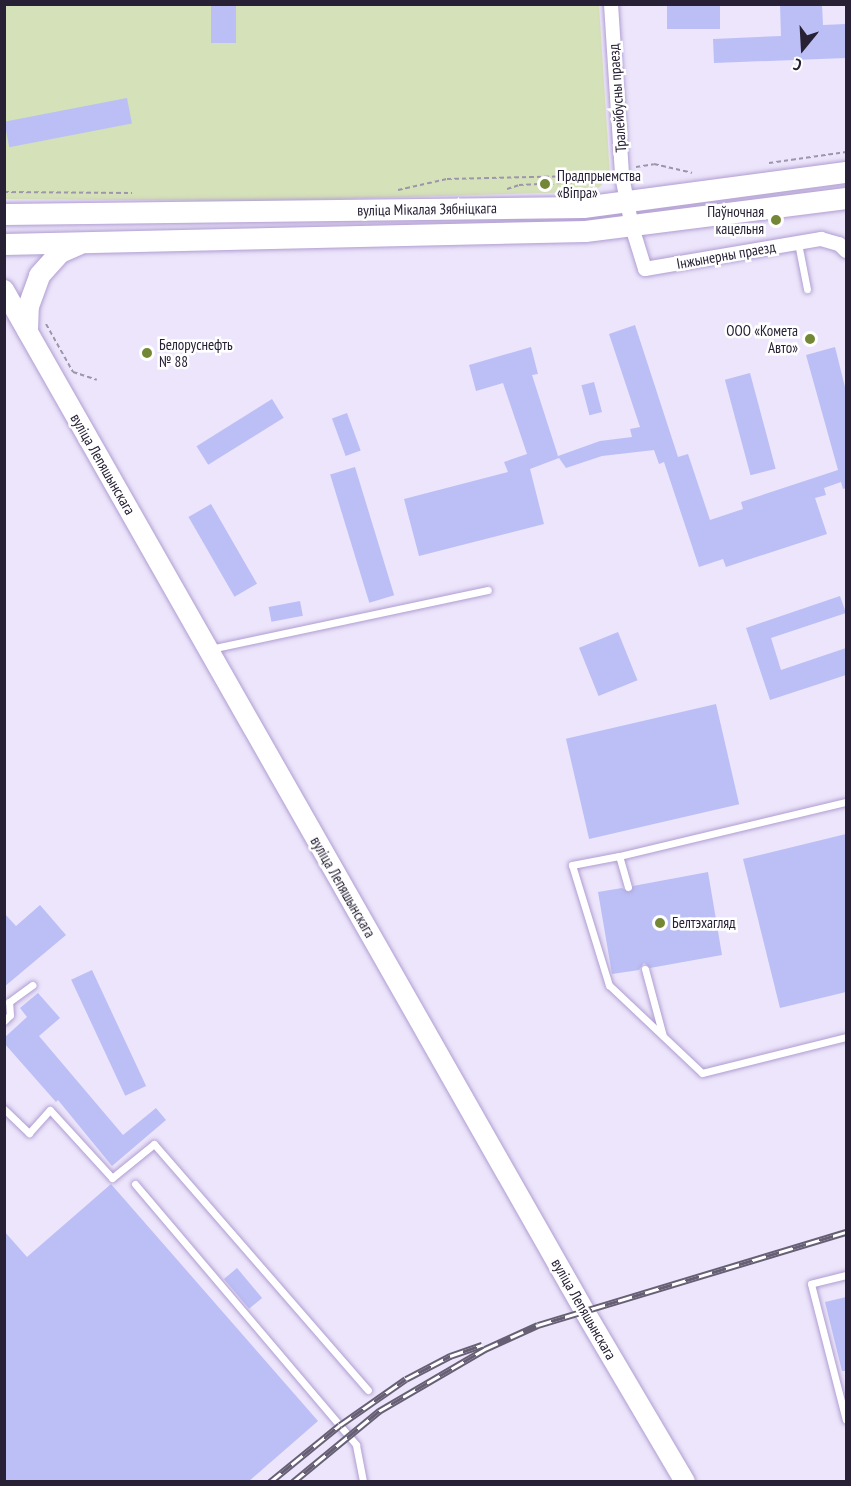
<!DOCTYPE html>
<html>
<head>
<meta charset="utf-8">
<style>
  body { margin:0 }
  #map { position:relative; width:851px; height:1486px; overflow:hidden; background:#ece5fb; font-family:"PT Sans Narrow",sans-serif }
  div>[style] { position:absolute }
  .green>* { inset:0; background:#d5e1b8 }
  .building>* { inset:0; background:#bbbff6; transform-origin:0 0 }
  .path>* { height:2px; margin-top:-1px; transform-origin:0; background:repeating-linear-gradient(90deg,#9d96ab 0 4.5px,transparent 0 7.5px) }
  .roads { filter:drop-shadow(0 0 2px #b09dd1) drop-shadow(0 0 2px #b09dd1) }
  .service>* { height:7px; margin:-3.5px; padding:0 3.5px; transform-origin:3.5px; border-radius:3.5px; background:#fff }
  .minor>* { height:14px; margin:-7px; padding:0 7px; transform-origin:7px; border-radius:7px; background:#fff }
  .secondary>* { height:20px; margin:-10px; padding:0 10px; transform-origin:10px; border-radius:10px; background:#fff }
  .primary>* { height:21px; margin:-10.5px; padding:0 10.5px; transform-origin:10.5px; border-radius:10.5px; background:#fff }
  .rail>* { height:7px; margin-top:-3.5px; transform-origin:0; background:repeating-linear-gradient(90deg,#fff 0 14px,#676075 0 28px); box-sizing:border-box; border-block:2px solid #676075 }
  .dots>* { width:16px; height:16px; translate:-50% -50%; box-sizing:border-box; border:3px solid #fff; border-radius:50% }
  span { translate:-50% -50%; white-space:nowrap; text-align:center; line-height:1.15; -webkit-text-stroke:5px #fff; paint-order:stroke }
  .street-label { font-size:15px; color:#282135 }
  .poi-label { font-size:15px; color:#282135 }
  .left { translate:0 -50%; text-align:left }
  .right { translate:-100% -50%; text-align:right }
  .frame { position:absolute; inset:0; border:6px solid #282135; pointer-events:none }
  .north { position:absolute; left:773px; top:18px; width:60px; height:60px; -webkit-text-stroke:4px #fff; paint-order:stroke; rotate:198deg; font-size:16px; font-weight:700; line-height:24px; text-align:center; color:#282135 }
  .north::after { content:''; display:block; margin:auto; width:21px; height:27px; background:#282135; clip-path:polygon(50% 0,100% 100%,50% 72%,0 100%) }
</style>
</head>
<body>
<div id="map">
  <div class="green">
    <i style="clip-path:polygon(4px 5px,599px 5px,610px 175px,600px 187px,580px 192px,268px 201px,5px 199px)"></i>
  </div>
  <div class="building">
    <i style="left:667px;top:4px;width:53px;height:25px"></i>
    <i style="clip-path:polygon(780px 4px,822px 4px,823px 25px,846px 24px,846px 58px,714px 63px,713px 39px,781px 36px)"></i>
    <i style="left:236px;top:6px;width:37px;height:25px;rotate:90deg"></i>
    <i style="left:127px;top:98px;width:26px;height:125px;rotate:79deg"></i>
    <i style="clip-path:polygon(635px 325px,678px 457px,688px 454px,710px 520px,743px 509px,741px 502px,838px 470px,806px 355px,835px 347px,846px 391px,846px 488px,843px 489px,841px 482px,824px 488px,826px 495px,815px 498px,827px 534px,726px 567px,723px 559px,699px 567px,664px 462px,659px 464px,654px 450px,602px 456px,566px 468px,559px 458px,530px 469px,544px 524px,419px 556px,404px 499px,508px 472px,504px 462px,527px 454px,503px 383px,476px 391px,469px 365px,531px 347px,538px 374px,532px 375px,558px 456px,600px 441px,632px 437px,630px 429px,640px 427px,609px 334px)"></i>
    <i style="left:750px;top:373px;width:99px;height:26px;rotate:75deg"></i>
    <i style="left:594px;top:382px;width:31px;height:13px;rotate:75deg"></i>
    <i style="left:272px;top:399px;width:22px;height:89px;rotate:58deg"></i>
    <i style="left:347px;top:413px;width:40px;height:16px;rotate:70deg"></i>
    <i style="left:355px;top:467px;width:134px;height:26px;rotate:73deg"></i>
    <i style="left:211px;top:504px;width:92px;height:26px;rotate:60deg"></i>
    <i style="clip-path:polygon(840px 596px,846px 613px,771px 638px,781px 670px,846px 648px,846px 675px,770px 700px,746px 628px)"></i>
    <i style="left:300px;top:601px;width:15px;height:32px;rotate:79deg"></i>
    <i style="left:618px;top:632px;width:52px;height:42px;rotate:68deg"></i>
    <i style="left:716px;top:704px;width:103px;height:154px;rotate:77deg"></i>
    <i style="clip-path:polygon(846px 834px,846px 992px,780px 1008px,743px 859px)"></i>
    <i style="clip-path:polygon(708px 872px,722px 955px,650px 968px,644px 963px,639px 970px,612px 974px,598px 892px,622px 888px,629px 892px,633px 886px)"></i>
    <i style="clip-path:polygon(40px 905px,66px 935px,4px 987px,4px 913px,16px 926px)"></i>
    <i style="left:92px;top:970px;width:128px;height:23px;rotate:65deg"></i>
    <i style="clip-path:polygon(38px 993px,60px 1018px,39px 1036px,123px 1135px,156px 1108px,166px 1120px,112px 1166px,58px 1100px,56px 1102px,4px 1043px,4px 1038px,27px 1017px,20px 1008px)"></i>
    <i style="clip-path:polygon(111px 1184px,318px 1421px,248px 1482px,4px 1482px,4px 1231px,27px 1257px)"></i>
    <i style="left:237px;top:1268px;width:39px;height:17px;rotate:50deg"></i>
    <i style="clip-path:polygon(846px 1297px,846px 1371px,842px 1371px,825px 1302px)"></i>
  </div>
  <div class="path">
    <i style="left:769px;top:163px;width:78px;rotate:-8.1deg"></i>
    <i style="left:636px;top:167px;width:18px;rotate:-9deg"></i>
    <i style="left:654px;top:164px;width:39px;rotate:13deg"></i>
    <i style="left:507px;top:189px;width:13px;rotate:-18deg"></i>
    <i style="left:519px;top:185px;width:63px;rotate:-2.7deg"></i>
    <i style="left:398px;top:190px;width:50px;rotate:-12.7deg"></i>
    <i style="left:447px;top:179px;width:134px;rotate:-1.3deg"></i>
    <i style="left:581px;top:176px;width:26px;rotate:-9deg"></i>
    <i style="left:4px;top:192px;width:128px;rotate:0.4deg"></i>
    <i style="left:46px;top:324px;width:55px;rotate:60.6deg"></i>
    <i style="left:73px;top:372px;width:25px;rotate:18deg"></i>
  </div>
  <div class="roads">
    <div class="service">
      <i style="left:798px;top:243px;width:47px;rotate:78.9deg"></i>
      <i style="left:210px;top:649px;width:284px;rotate:-12deg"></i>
      <i style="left:619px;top:856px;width:48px;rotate:169.2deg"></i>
      <i style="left:572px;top:865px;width:126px;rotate:72.9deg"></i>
      <i style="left:609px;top:985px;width:128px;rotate:43.4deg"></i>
      <i style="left:702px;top:1073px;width:148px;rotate:-14deg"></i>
      <i style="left:628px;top:887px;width:32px;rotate:-106deg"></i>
      <i style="left:619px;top:856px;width:233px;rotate:-13.4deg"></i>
      <i style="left:645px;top:969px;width:69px;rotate:75deg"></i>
      <i style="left:4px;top:1021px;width:8px;rotate:-45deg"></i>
      <i style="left:10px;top:1015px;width:13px;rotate:-94deg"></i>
      <i style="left:9px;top:1002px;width:29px;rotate:-36deg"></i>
      <i style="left:4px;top:1109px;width:35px;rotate:44deg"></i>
      <i style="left:29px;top:1133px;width:31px;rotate:-48deg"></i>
      <i style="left:50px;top:1110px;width:92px;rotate:47.6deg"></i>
      <i style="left:112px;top:1178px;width:54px;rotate:-39deg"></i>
      <i style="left:154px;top:1144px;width:326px;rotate:49deg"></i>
      <i style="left:135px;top:1184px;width:342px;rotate:49.7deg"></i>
      <i style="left:356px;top:1445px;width:38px;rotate:79deg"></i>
      <i style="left:846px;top:1275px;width:36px;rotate:166deg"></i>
      <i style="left:811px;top:1284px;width:140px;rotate:75.6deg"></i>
    </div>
    <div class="minor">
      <i style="left:611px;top:4px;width:172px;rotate:86.3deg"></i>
      <i style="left:622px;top:176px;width:52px;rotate:78.9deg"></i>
      <i style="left:632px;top:227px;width:44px;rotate:72.8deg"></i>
      <i style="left:645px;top:269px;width:179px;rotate:-9.7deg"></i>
      <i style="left:821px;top:239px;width:19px;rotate:16deg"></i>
      <i style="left:839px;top:244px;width:10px;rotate:45deg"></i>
    </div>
    <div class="secondary">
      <i style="left:4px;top:290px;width:1176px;rotate:60.38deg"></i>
      <i style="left:585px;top:1312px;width:197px;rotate:59.5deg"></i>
    </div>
    <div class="primary">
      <i style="left:4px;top:214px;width:579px;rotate:-0.69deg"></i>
      <i style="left:583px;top:207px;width:265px;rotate:-7.6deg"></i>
      <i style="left:4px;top:244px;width:581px;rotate:-1.28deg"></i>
      <i style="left:585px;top:231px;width:263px;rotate:-7.2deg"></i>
      <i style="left:27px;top:330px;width:24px;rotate:-88deg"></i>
      <i style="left:28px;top:306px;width:33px;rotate:-70deg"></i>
      <i style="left:39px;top:275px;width:31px;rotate:-48deg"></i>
      <i style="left:60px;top:252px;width:20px;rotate:-24deg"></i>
    </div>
  </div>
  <div class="rail">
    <i style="left:270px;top:1482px;width:90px;rotate:-39.2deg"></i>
    <i style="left:340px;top:1425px;width:80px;rotate:-34.9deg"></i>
    <i style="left:406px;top:1379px;width:50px;rotate:-27.6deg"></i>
    <i style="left:450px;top:1356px;width:34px;rotate:-19deg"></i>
    <i style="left:293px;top:1482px;width:112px;rotate:-39.5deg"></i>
    <i style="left:379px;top:1411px;width:123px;rotate:-30.3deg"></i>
    <i style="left:485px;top:1349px;width:58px;rotate:-24.4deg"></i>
    <i style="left:538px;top:1325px;width:322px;rotate:-16.8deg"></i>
  </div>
  <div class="dots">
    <i style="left:545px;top:184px;background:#748737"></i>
    <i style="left:776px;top:220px;background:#748737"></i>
    <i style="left:810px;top:339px;background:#748737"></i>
    <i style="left:147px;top:353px;background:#748737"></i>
    <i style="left:660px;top:923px;background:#748737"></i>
  </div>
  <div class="street-label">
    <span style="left:617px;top:98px;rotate:-94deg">Тралейбусны праезд</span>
    <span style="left:427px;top:209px;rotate:-1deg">вуліца Мікалая Зябніцкага</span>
    <span style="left:726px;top:255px;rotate:-10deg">Інжынерны праезд</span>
    <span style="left:103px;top:464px;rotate:60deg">вуліца Лепяшынскага</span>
    <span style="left:343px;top:887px;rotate:60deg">вуліца Лепяшынскага</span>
    <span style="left:584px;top:1309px;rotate:60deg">вуліца Лепяшынскага</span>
  </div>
  <div class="poi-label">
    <span class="left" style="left:557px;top:184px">Прадпрыемства<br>«Віпра»</span>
    <span class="right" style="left:764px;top:220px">Паўночная<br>кацельня</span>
    <span class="right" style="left:798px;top:339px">ООО «Комета<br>Авто»</span>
    <span class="left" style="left:159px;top:353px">Белоруснефть<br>№ 88</span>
    <span class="left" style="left:672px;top:923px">Белтэхагляд</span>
  </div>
  <div class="frame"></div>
  <div class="north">С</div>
</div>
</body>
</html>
